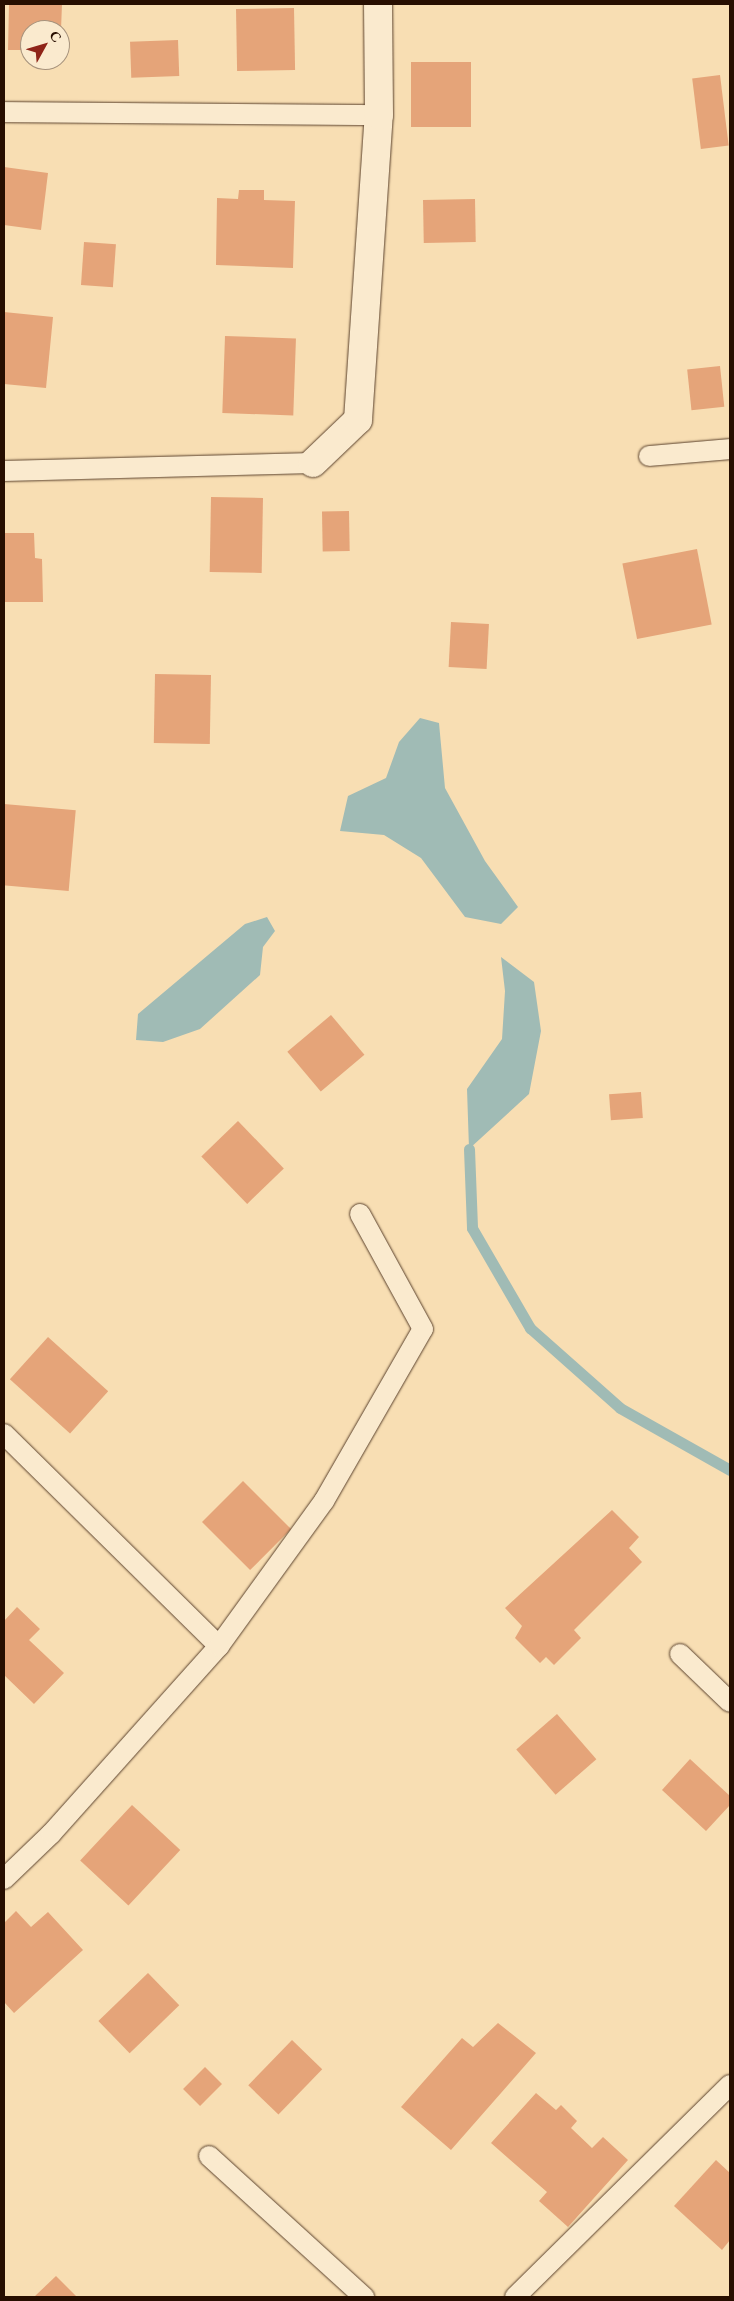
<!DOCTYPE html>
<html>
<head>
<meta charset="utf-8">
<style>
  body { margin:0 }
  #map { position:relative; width:734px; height:2301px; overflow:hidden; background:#f8deb3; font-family:"EB Garamond",serif }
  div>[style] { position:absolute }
  .water>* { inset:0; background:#a0bbb5 }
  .stream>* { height:11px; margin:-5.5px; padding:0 5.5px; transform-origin:5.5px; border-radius:5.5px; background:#a0bbb5 }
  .building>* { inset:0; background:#e5a479; transform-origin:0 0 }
  .roads { filter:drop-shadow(0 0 1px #5b422d) drop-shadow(0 0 1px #5b422d) }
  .lane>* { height:20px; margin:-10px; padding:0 10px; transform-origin:10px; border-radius:10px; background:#faeace }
  .street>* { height:28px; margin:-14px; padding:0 14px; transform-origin:14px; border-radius:14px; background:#faeace }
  span { translate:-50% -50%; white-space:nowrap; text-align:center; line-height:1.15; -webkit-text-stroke:5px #faeace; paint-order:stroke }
  .frame { position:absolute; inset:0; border:5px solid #270e00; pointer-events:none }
  .north { position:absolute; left:20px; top:20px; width:50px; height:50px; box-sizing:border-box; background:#faeace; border:1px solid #a6927c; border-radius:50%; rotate:51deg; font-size:14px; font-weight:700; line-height:20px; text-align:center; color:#270e00 }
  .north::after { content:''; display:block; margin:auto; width:18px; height:22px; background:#8f2418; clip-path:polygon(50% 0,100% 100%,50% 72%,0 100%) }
</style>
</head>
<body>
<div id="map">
  <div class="water">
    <i style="clip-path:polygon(420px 718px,439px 723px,445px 788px,485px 861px,518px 907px,501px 924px,465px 917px,421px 858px,384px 835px,340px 831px,348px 796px,386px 778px,399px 742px)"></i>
    <i style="clip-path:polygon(267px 917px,275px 931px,263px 947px,260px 975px,200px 1029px,163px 1042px,136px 1040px,138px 1014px,245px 924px)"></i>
    <i style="clip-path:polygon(501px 957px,534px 982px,541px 1031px,529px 1094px,469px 1149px,467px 1089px,502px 1039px,505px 991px)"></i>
  </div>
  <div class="stream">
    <i style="left:469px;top:1149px;width:79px;rotate:87.8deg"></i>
    <i style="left:472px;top:1228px;width:116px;rotate:59.9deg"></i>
    <i style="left:530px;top:1328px;width:120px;rotate:41.6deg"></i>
    <i style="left:620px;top:1408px;width:126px;rotate:29.4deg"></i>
  </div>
  <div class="building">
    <i style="clip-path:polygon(9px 4px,62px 4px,61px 30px,30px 30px,30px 50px,8px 50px)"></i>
    <i style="left:294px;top:8px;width:62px;height:58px;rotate:89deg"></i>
    <i style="left:178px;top:40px;width:36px;height:48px;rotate:88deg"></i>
    <i style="left:411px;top:62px;width:60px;height:65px"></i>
    <i style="left:720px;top:75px;width:71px;height:28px;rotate:83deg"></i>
    <i style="clip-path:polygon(4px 167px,48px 173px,41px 230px,4px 225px)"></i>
    <i style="clip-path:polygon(239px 190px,264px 190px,264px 200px,295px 201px,293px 268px,216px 265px,217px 198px,238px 199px)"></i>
    <i style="left:475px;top:199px;width:43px;height:52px;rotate:89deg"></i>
    <i style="left:84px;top:242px;width:32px;height:43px;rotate:4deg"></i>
    <i style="clip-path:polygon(4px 312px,53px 317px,46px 388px,4px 384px)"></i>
    <i style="left:225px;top:336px;width:71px;height:77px;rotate:2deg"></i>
    <i style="left:720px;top:366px;width:41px;height:33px;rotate:84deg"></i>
    <i style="left:211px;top:497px;width:52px;height:75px;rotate:1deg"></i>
    <i style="left:349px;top:511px;width:40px;height:27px;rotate:89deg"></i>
    <i style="clip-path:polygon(4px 533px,34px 533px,35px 558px,42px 559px,43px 602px,4px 602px)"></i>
    <i style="left:697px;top:549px;width:77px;height:76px;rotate:79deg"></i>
    <i style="left:451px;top:622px;width:38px;height:45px;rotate:3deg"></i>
    <i style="left:155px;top:674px;width:56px;height:69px;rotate:1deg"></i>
    <i style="left:4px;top:804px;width:72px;height:81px;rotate:5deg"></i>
    <i style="left:331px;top:1015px;width:52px;height:57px;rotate:50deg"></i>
    <i style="left:641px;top:1092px;width:26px;height:32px;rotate:86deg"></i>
    <i style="left:238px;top:1121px;width:66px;height:51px;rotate:46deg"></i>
    <i style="left:48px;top:1337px;width:81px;height:57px;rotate:42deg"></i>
    <i style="left:243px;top:1481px;width:68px;height:58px;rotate:45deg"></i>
    <i style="clip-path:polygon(612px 1510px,639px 1537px,629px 1548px,642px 1562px,574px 1630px,581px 1638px,554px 1665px,546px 1657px,540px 1663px,515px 1638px,522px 1626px,505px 1608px)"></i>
    <i style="clip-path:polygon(17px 1607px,40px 1629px,29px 1640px,64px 1673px,34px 1704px,4px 1675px,4px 1621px)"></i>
    <i style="left:557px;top:1714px;width:60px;height:54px;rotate:49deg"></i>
    <i style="clip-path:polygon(690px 1759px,730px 1796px,730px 1805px,706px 1831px,662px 1790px)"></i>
    <i style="left:132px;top:1805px;width:66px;height:76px;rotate:43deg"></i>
    <i style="clip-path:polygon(16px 1911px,31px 1927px,48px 1912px,83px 1950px,14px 2013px,4px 2002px,4px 1923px)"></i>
    <i style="left:148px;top:1973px;width:45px;height:69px;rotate:46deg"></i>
    <i style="clip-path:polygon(498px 2023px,536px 2053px,451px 2150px,401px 2107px,462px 2038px,473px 2047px)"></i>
    <i style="left:292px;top:2040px;width:42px;height:63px;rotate:44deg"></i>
    <i style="left:205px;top:2067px;width:24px;height:31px;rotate:45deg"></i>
    <i style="clip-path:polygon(536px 2093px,556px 2110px,561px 2105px,577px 2121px,571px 2128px,592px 2148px,603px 2137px,628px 2160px,568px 2227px,539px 2201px,547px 2192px,491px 2143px)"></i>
    <i style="clip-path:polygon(716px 2160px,730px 2173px,730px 2240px,722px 2250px,674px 2206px)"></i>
    <i style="clip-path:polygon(56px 2276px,77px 2297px,34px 2297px)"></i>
  </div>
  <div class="roads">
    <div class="lane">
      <i style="left:4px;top:112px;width:375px;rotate:0.5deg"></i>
      <i style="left:649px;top:456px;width:81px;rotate:-4.9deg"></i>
      <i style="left:4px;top:471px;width:309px;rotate:-1.5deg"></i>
      <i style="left:4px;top:1434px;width:302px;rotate:44.6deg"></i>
      <i style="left:680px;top:1654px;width:69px;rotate:43.8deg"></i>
      <i style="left:4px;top:1879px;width:65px;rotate:-43.8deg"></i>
      <i style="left:51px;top:1834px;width:252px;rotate:-48.2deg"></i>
      <i style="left:219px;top:1646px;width:179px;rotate:-54.1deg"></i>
      <i style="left:324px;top:1501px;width:198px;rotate:-60.1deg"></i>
      <i style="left:423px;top:1329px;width:131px;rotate:-118.7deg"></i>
      <i style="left:209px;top:2156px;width:210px;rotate:42.3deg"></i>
      <i style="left:515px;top:2297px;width:302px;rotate:-44.6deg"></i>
    </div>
    <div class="street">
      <i style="left:313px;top:463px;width:62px;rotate:-43.7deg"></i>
      <i style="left:358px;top:420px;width:306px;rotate:-86.1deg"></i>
      <i style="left:379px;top:115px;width:111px;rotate:-90.5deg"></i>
    </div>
  </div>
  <div class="frame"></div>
  <div class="north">С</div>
</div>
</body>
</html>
